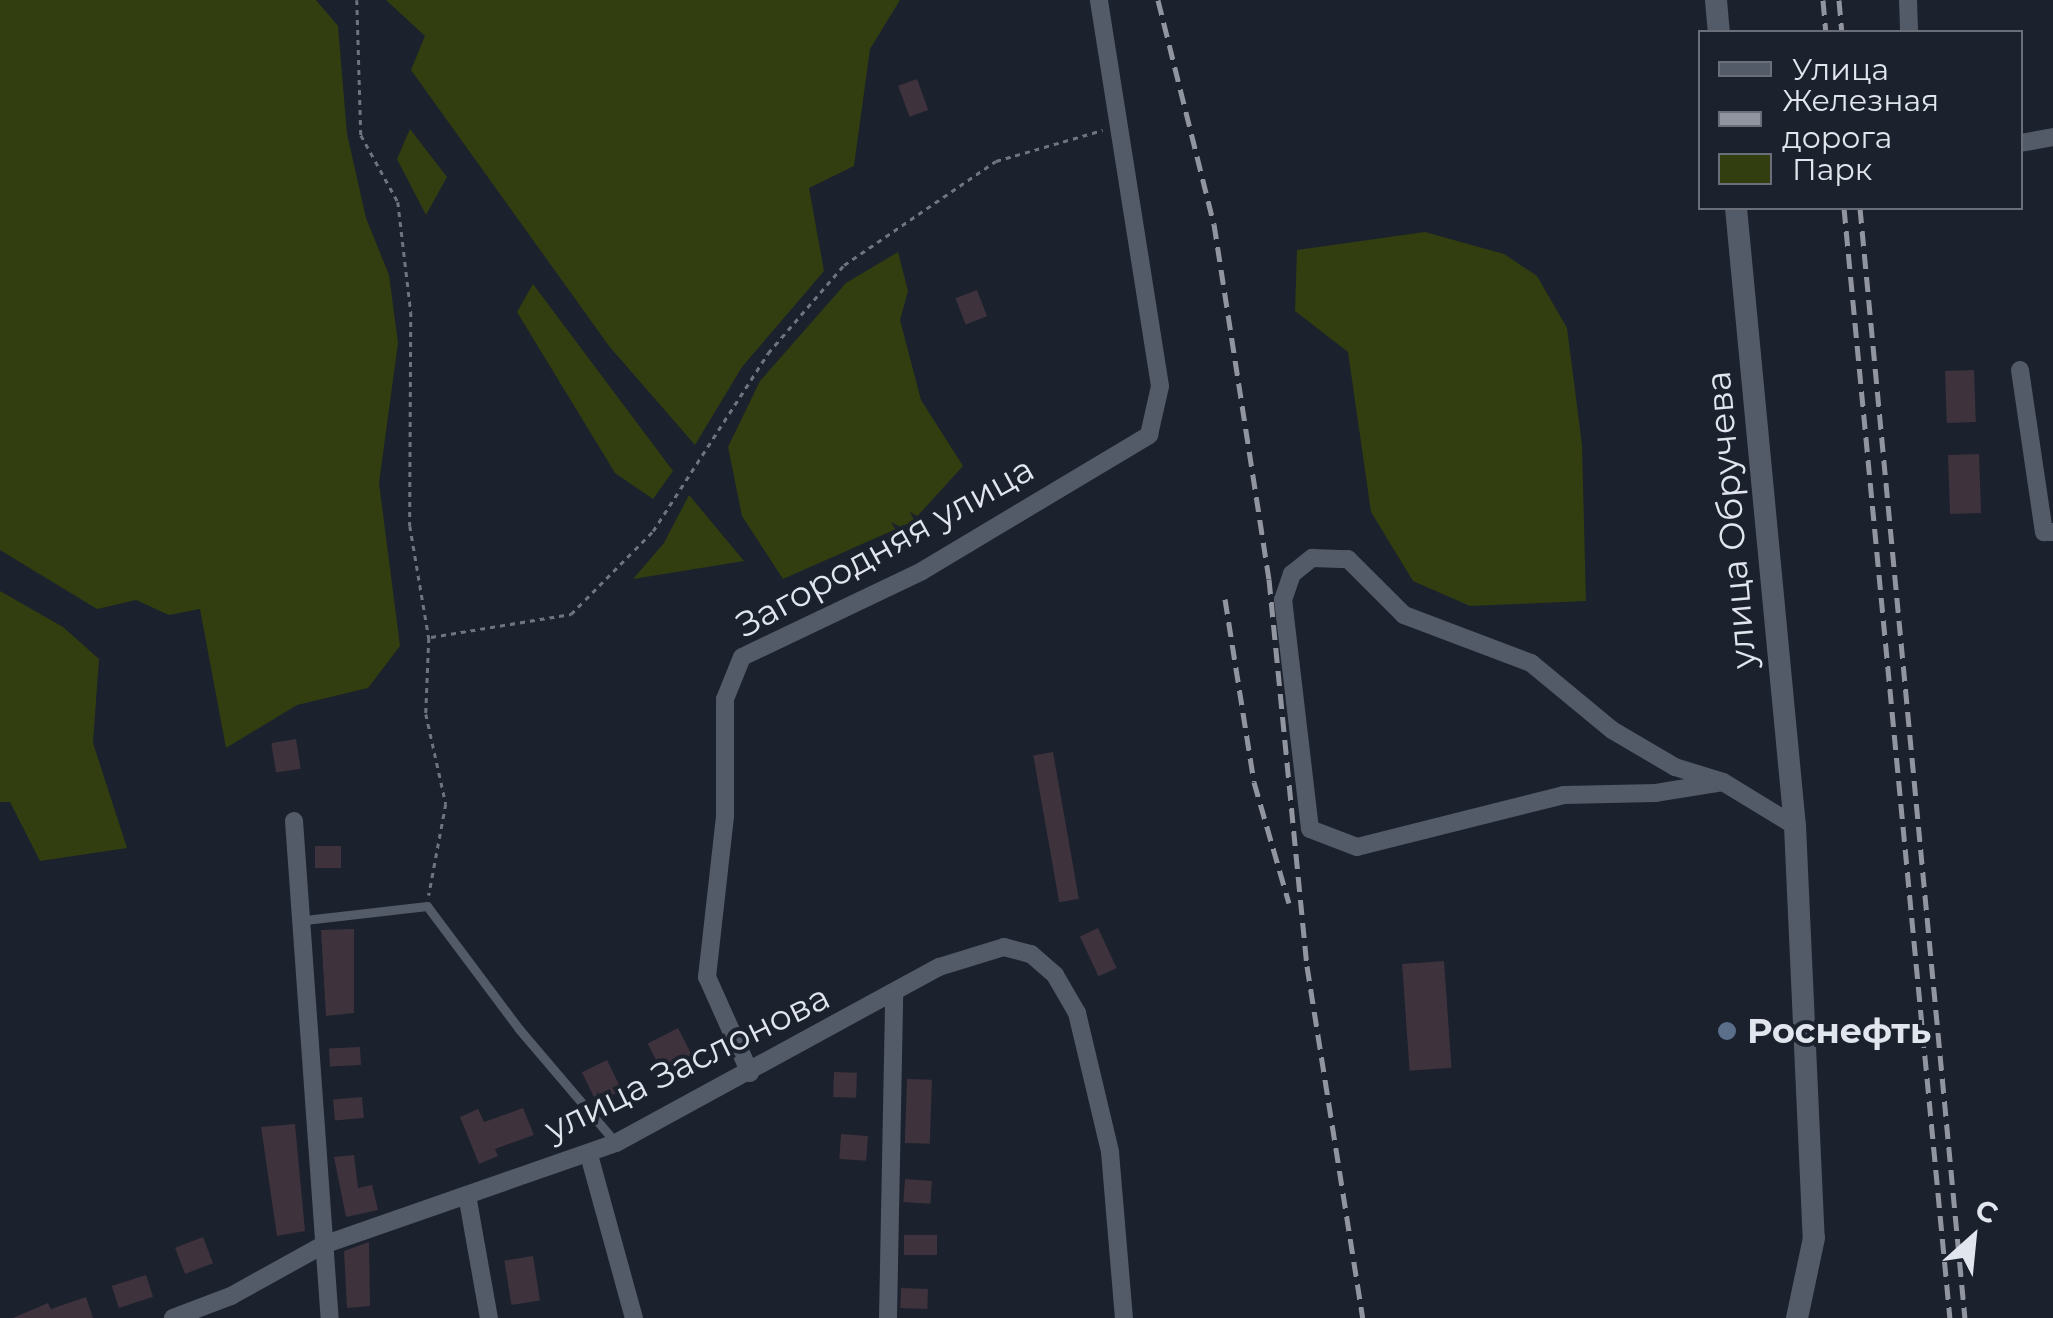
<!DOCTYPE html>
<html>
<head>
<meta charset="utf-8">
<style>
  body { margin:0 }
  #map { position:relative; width:2053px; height:1318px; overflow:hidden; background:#1b212d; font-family:Montserrat,sans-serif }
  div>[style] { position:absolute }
  .green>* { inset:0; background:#323e10 }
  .building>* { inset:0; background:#3e323d; transform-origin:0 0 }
  .path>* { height:2.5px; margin-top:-1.25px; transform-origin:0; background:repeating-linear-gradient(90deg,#6f747e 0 5px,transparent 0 10px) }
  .service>* { height:9px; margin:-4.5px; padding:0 4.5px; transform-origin:4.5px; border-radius:4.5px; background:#535a68 }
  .minor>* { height:18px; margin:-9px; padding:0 9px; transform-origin:9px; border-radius:9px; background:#535a68 }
  .tertiary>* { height:22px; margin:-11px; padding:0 11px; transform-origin:11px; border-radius:11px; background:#535a68 }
  .rail>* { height:5px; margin-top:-2.5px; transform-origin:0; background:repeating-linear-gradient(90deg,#90959f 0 15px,transparent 0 23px) }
  .dots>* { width:28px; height:28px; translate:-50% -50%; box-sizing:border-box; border:5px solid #1b212d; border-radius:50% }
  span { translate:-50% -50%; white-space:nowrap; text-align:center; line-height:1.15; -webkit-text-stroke:8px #1b212d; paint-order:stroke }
  .street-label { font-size:35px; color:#e1e5ed }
  .poi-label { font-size:35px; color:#e1e5ed; font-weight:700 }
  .left { translate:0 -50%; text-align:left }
  .legend { position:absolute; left:1698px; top:30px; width:325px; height:180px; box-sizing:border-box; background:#1b212d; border:2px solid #6a6f7a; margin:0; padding:12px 18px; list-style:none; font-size:30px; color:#e1e5ed }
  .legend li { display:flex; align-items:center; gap:20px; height:50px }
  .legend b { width:50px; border:2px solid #6a6f7a }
  .north { position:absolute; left:1923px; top:1188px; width:100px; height:100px; -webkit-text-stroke:8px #1b212d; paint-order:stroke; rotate:27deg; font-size:28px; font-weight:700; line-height:40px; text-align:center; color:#e1e5ed }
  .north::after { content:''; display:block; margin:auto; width:35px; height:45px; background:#e1e5ed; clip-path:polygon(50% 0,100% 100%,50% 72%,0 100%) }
</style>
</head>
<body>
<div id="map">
  <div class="green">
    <i style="clip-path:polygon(0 0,316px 0,338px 26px,347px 134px,366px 218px,389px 275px,398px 343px,379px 483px,400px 646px,368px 688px,297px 705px,226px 748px,200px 609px,169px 615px,136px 600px,97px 609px,0 550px)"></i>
    <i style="clip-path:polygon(386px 0,900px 0,870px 49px,854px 166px,809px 188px,824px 271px,742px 367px,695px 445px,609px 346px,411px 70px,425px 36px)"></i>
    <i style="clip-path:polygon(410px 129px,447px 177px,426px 215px,397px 159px)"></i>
    <i style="clip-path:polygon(1425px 232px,1504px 254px,1537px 276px,1567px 328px,1582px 445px,1586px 601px,1470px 606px,1413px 581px,1371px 512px,1348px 352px,1295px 311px,1297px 250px)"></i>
    <i style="clip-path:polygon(898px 252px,908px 291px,900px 320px,921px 400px,963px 466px,912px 522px,783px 579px,742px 516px,728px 447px,760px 381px,846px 283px)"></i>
    <i style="clip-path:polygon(533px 284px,673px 471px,653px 499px,615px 473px,517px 312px)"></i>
    <i style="clip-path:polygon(689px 495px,744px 561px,633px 579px,664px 543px)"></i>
    <i style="clip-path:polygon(0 591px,63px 627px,99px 659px,93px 743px,127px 848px,40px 861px,10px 802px,0 802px)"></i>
  </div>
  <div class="building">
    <i style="left:917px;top:79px;width:33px;height:20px;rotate:70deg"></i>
    <i style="left:977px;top:290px;width:28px;height:23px;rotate:69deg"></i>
    <i style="left:1974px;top:370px;width:52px;height:29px;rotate:88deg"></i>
    <i style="left:1979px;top:454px;width:59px;height:31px;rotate:88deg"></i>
    <i style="left:296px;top:739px;width:30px;height:25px;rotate:81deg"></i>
    <i style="left:1053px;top:752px;width:149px;height:20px;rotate:80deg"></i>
    <i style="left:341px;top:846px;width:22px;height:26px;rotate:90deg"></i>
    <i style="left:1098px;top:928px;width:44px;height:20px;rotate:65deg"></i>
    <i style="clip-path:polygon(354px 929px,354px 1013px,326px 1016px,321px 930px)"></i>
    <i style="left:1444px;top:961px;width:107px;height:42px;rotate:86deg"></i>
    <i style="left:678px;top:1028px;width:30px;height:34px;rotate:63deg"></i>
    <i style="left:360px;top:1047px;width:18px;height:31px;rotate:87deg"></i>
    <i style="left:607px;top:1060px;width:34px;height:28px;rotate:64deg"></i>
    <i style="left:834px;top:1072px;width:23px;height:25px;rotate:2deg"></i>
    <i style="left:907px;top:1079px;width:25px;height:64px;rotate:2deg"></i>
    <i style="left:362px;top:1097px;width:21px;height:29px;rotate:85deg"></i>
    <i style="clip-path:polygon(523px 1108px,534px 1135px,495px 1149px,498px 1156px,479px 1164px,460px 1117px,478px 1109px,484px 1122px)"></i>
    <i style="clip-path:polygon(295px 1124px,305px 1231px,277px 1236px,261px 1127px)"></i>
    <i style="left:841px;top:1134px;width:27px;height:25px;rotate:4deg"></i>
    <i style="clip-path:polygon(354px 1155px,358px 1188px,372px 1185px,378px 1210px,346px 1217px,334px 1157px)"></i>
    <i style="left:905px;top:1179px;width:27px;height:23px;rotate:4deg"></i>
    <i style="left:904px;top:1235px;width:33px;height:20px"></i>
    <i style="left:203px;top:1237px;width:28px;height:30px;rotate:69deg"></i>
    <i style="clip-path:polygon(369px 1242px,370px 1306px,347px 1308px,344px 1251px)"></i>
    <i style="left:533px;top:1256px;width:45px;height:29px;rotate:81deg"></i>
    <i style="left:146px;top:1275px;width:23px;height:36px;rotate:72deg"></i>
    <i style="left:901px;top:1288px;width:27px;height:20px;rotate:2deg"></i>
    <i style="clip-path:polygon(86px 1297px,93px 1318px,13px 1318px,48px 1303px,51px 1309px)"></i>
  </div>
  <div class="path">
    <i style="left:357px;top:0;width:135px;rotate:88.3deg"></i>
    <i style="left:361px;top:135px;width:77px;rotate:61.1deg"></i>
    <i style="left:398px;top:202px;width:111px;rotate:83.3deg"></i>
    <i style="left:411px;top:312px;width:214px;rotate:90.3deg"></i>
    <i style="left:410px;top:526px;width:114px;rotate:80.4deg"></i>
    <i style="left:429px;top:638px;width:76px;rotate:92.3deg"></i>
    <i style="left:426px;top:714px;width:92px;rotate:77.5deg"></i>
    <i style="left:446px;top:804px;width:93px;rotate:100.6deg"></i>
    <i style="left:431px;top:637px;width:142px;rotate:-9.3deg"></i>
    <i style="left:571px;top:614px;width:117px;rotate:-45.3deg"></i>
    <i style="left:653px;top:531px;width:212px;rotate:-57.1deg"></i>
    <i style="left:768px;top:353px;width:116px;rotate:-49.2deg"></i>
    <i style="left:844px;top:265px;width:184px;rotate:-34.4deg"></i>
    <i style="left:996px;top:161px;width:111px;rotate:-16.2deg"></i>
  </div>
  <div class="service">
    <i style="left:305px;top:920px;width:123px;rotate:-6.5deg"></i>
    <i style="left:427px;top:906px;width:154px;rotate:53.2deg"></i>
    <i style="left:519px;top:1029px;width:150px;rotate:49.6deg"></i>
  </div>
  <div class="minor">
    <i style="left:1908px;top:0;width:32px;rotate:88deg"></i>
    <i style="left:2020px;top:143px;width:34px;rotate:-10deg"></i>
    <i style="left:2020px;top:370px;width:164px;rotate:81.6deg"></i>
    <i style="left:2044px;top:532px;width:9px"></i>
    <i style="left:1723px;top:782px;width:68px;rotate:170.7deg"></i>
    <i style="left:1656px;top:793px;width:92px;rotate:178.8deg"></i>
    <i style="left:1564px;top:795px;width:213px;rotate:165.9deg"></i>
    <i style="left:1357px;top:847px;width:50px;rotate:-159deg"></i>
    <i style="left:1310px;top:829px;width:231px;rotate:-96.7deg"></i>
    <i style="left:1283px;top:600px;width:28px;rotate:-71deg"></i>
    <i style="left:1292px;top:574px;width:26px;rotate:-39deg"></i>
    <i style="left:1312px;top:558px;width:36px;rotate:2deg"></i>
    <i style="left:1348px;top:559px;width:79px;rotate:45deg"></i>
    <i style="left:1404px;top:615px;width:136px;rotate:20.7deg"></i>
    <i style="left:1531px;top:663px;width:105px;rotate:39.6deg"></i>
    <i style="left:1612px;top:730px;width:73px;rotate:30.4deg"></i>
    <i style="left:1675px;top:767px;width:50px;rotate:17.4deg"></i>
    <i style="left:1723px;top:782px;width:84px;rotate:31.4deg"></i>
    <i style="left:294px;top:821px;width:498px;rotate:85.9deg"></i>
    <i style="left:750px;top:1073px;width:105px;rotate:-114.1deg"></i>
    <i style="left:707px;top:977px;width:162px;rotate:-83.6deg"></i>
    <i style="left:725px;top:816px;width:117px;rotate:-90deg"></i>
    <i style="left:725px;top:699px;width:45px;rotate:-68deg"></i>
    <i style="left:742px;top:657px;width:199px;rotate:-25.5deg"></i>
    <i style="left:922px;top:571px;width:265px;rotate:-30.9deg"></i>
    <i style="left:1149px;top:435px;width:50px;rotate:-77.3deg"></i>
    <i style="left:1160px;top:386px;width:391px;rotate:-99deg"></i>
    <i style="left:589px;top:1155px;width:169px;rotate:74.6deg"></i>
    <i style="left:467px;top:1195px;width:125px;rotate:79.9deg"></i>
    <i style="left:173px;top:1318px;width:62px;rotate:-20.8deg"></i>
    <i style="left:231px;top:1296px;width:105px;rotate:-29deg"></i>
    <i style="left:323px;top:1245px;width:310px;rotate:-19.2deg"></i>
    <i style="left:616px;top:1143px;width:368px;rotate:-28.6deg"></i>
    <i style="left:939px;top:967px;width:68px;rotate:-17.1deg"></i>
    <i style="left:1004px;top:947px;width:28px;rotate:15deg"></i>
    <i style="left:1031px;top:954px;width:32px;rotate:41deg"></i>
    <i style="left:1055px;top:975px;width:44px;rotate:59.9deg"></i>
    <i style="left:1077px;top:1013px;width:143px;rotate:76.6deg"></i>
    <i style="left:1110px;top:1152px;width:167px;rotate:85.2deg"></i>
    <i style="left:888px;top:1318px;width:324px;rotate:-88.9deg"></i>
  </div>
  <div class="tertiary">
    <i style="left:1716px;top:0;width:32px;rotate:85deg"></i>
    <i style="left:1736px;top:208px;width:621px;rotate:84.55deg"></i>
    <i style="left:1795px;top:826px;width:412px;rotate:87.4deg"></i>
    <i style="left:1814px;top:1238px;width:82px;rotate:102deg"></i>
  </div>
  <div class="rail">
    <i style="left:1158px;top:0;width:231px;rotate:76deg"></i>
    <i style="left:1214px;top:224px;width:359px;rotate:81.2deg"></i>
    <i style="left:1269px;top:579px;width:389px;rotate:84.4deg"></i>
    <i style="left:1307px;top:966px;width:356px;rotate:81deg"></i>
    <i style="left:1823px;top:0;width:32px;rotate:85deg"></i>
    <i style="left:1839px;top:0;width:32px;rotate:85deg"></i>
    <i style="left:1844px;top:208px;width:1115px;rotate:84.55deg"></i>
    <i style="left:1860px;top:208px;width:1115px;rotate:84.6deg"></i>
    <i style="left:1225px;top:599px;width:185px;rotate:81deg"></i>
    <i style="left:1254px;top:782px;width:126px;rotate:73.9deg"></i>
  </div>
  <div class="dots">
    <i style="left:1727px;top:1031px;background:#5c6f8a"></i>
  </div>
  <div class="street-label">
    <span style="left:1731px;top:520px;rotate:-95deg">улица Обручева</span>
    <span style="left:885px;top:547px;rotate:-29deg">Загородняя улица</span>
    <span style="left:687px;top:1063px;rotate:-26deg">улица Заслонова</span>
  </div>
  <div class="poi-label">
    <span class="left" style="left:1747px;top:1031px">Роснефть</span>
  </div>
  <ul class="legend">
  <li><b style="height:12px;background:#535a68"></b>Улица</li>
  <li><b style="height:12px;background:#90959f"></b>Железная дорога</li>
  <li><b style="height:28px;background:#323e10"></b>Парк</li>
  </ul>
  <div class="north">С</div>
</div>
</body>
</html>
